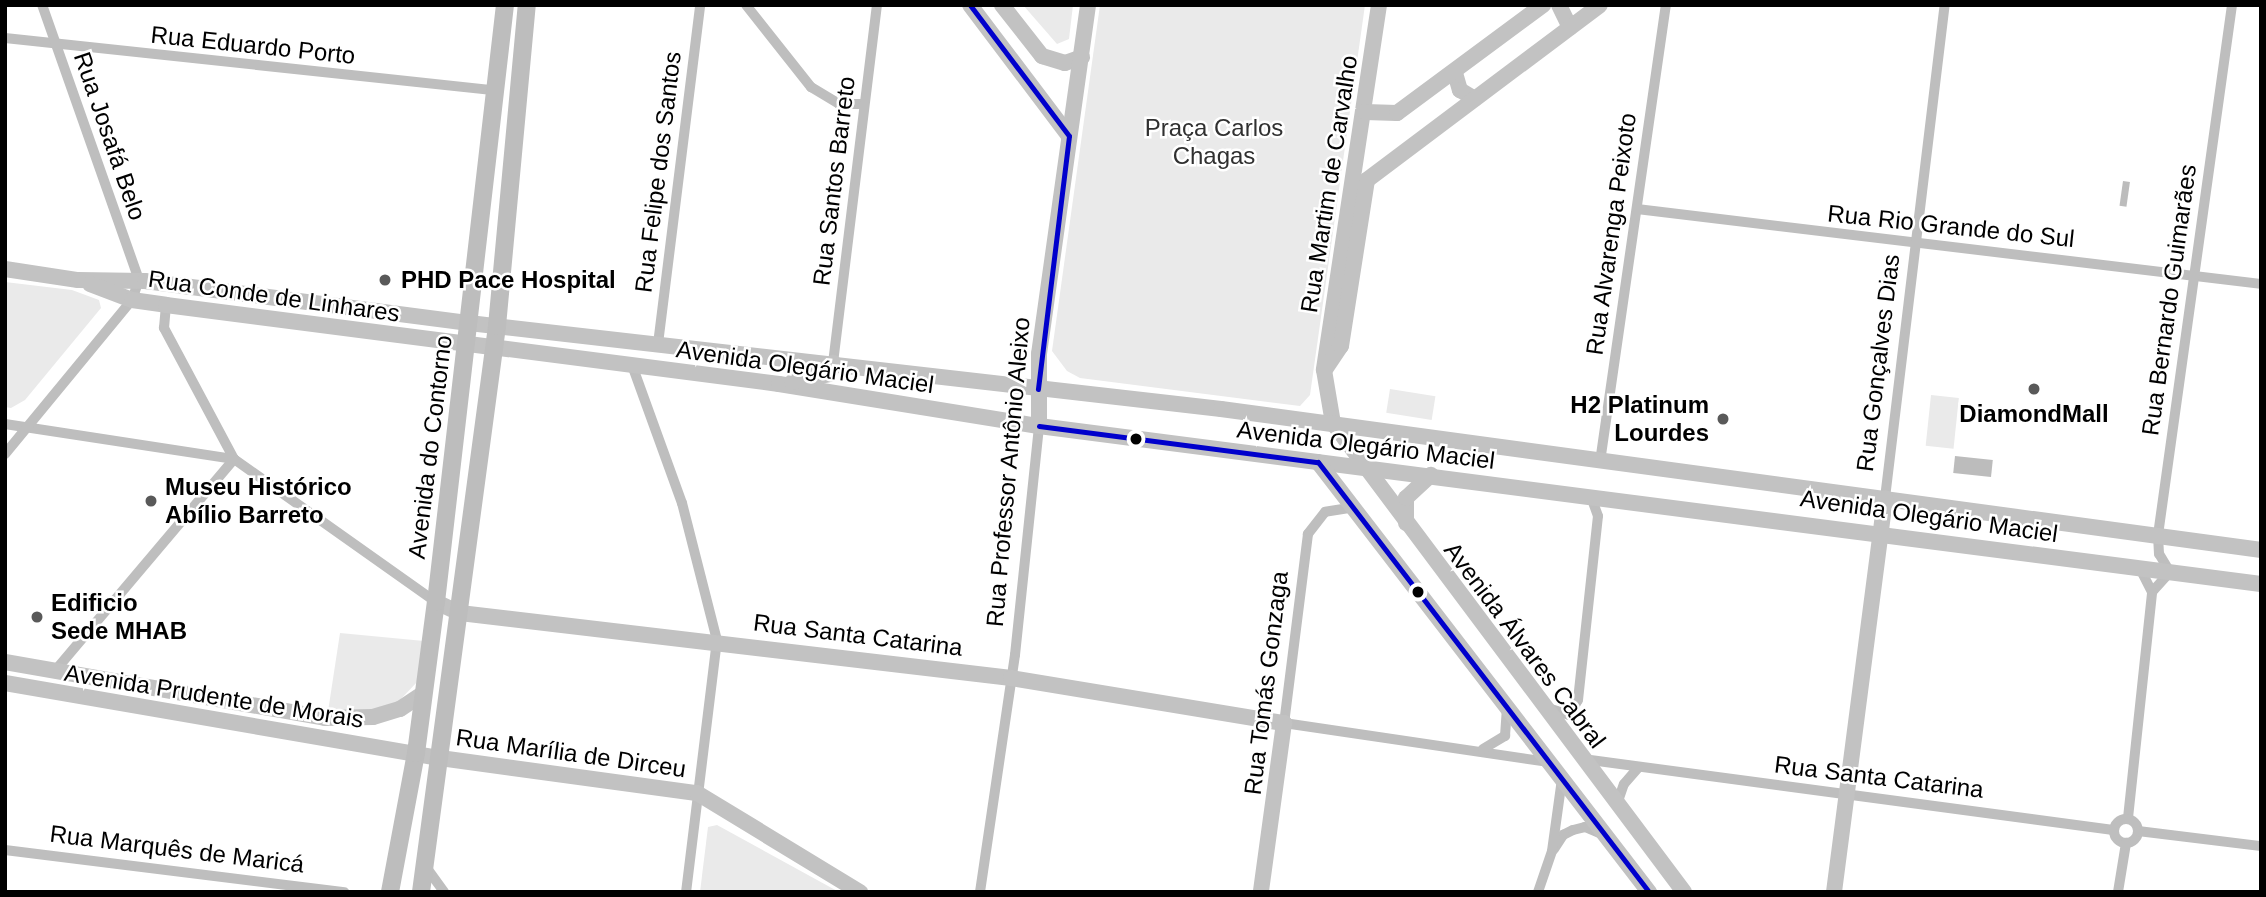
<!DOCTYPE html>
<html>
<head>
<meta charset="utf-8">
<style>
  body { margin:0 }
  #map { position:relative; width:2266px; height:897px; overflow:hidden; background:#fff; font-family:Helvetica,sans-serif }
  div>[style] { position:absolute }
  .green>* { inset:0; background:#eaeaea; transform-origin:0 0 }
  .water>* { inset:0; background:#bcbcbc; transform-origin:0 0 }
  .street>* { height:10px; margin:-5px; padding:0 5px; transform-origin:5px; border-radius:5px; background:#bebebe }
  .street>.ring { margin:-5px; padding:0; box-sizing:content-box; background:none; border:10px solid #bebebe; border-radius:50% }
  .secondary>* { height:16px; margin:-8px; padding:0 8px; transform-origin:8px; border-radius:8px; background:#c2c2c2 }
  .primary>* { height:18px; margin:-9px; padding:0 9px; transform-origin:9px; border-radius:9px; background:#bdbdbd }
  .bus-1>* { height:5px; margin:-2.5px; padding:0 2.5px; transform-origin:2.5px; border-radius:2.5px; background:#00c }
  .dots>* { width:19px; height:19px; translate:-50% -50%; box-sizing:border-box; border:4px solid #fff; border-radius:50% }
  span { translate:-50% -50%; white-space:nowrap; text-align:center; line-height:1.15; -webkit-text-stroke:5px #fff; paint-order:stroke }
  .street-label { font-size:24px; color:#000 }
  .park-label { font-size:24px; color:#303030 }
  .poi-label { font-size:24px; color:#000; font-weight:700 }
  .left { translate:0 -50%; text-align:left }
  .right { translate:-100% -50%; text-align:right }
  .frame { position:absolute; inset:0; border:7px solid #000; pointer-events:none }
</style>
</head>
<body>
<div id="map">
  <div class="green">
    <i style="clip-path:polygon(1023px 5px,1073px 5px,1069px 39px,1057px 44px)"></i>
    <i style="clip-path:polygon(1100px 5px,1365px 5px,1310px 395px,1300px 406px,1080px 378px,1067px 371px,1052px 351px)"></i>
    <i style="clip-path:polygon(5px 282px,72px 290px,99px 300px,101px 308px,25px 400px,11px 408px,5px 407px)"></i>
    <i style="left:1390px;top:389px;width:46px;height:24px;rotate:9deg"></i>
    <i style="left:1931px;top:395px;width:28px;height:51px;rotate:6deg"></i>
    <i style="clip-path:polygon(340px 633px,424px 641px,419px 680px,398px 702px,373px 712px,327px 718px)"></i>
    <i style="clip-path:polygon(717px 825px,839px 892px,700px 892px,708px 827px)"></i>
  </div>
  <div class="water">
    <i style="left:2123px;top:181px;width:7px;height:25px;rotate:8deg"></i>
    <i style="left:1955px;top:456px;width:38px;height:17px;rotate:6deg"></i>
  </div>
  <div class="street">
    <i style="left:746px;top:5px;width:105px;rotate:51.6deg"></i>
    <i style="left:811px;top:87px;width:33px;rotate:31deg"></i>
    <i style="left:839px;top:104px;width:25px"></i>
    <i style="left:5px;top:38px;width:495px;rotate:6.1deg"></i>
    <i style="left:1637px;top:209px;width:628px;rotate:6.85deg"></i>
    <i style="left:658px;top:344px;width:342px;rotate:-82.9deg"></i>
    <i style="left:833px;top:363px;width:361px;rotate:-83deg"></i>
    <i style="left:632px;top:365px;width:147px;rotate:70.1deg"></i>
    <i style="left:682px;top:503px;width:141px;rotate:75.7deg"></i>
    <i style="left:717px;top:640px;width:254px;rotate:97deg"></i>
    <i style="left:5px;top:424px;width:232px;rotate:8.7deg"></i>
    <i style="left:234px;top:459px;width:247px;rotate:35.3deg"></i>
    <i style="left:5px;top:454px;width:200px;rotate:-50.5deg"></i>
    <i style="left:132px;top:300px;width:21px;rotate:-71deg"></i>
    <i style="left:139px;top:280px;width:292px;rotate:-109.4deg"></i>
    <i style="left:1600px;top:462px;width:462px;rotate:-81.8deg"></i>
    <i style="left:1885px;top:498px;width:497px;rotate:-83.1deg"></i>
    <i style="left:1349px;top:508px;width:24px;rotate:171deg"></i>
    <i style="left:1325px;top:512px;width:28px;rotate:128deg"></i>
    <i style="left:1308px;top:534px;width:191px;rotate:97.2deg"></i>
    <i style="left:1284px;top:723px;width:268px;rotate:8.4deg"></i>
    <i style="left:2152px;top:592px;width:27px;rotate:-48deg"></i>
    <i style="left:2170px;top:572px;width:21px;rotate:-121deg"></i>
    <i style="left:2159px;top:554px;width:19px;rotate:-93deg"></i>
    <i style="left:2158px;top:535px;width:535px;rotate:-82.05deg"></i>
    <i style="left:54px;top:672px;width:279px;rotate:-49.8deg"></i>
    <i style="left:234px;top:459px;width:149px;rotate:-118.1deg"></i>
    <i style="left:164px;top:328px;width:23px;rotate:-85deg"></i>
    <i style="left:1551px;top:709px;width:19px;rotate:18deg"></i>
    <i style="left:1569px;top:715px;width:17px;rotate:-59deg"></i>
    <i style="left:1578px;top:700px;width:185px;rotate:-83.8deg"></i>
    <i style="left:1598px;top:516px;width:20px;rotate:-110deg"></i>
    <i style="left:1483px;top:749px;width:26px;rotate:-31deg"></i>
    <i style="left:1505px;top:736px;width:26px;rotate:-86deg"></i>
    <i style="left:1583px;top:759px;width:535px;rotate:7.63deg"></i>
    <i style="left:1617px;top:804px;width:21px;rotate:-71deg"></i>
    <i style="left:1624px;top:784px;width:21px;rotate:-49deg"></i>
    <i style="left:2128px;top:818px;width:227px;rotate:-83.9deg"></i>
    <i style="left:2152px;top:592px;width:27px;rotate:-117deg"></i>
    <i class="ring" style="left:2114px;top:819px;width:14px;height:14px"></i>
    <i style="left:2138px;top:831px;width:124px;rotate:7deg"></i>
    <i style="left:1554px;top:849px;width:17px;rotate:-57deg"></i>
    <i style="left:1563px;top:835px;width:11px;rotate:-27deg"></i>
    <i style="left:1573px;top:830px;width:12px;rotate:-14deg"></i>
    <i style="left:1585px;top:827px;width:21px;rotate:23deg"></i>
    <i style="left:5px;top:850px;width:342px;rotate:7.1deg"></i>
    <i style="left:426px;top:867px;width:31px;rotate:54deg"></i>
    <i style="left:980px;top:892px;width:240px;rotate:-81.6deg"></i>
    <i style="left:1015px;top:655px;width:230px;rotate:-84deg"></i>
    <i style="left:1538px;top:892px;width:43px;rotate:-71.1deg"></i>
    <i style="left:1552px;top:851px;width:73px;rotate:-82.1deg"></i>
    <i style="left:2118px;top:892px;width:50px;rotate:-80.7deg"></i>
  </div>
  <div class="secondary">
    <i style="left:970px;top:5px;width:164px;rotate:52.9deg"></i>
    <i style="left:1002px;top:5px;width:65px;rotate:51.9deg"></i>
    <i style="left:1042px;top:56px;width:24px;rotate:17deg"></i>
    <i style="left:1065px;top:63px;width:18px;rotate:-19deg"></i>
    <i style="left:1379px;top:5px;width:369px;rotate:98.6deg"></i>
    <i style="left:1324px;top:370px;width:54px;rotate:80.4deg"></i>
    <i style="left:1333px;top:423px;width:586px;rotate:53.19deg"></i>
    <i style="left:1559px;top:5px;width:25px;rotate:64deg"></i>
    <i style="left:1455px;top:73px;width:18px;rotate:74deg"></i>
    <i style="left:1460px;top:90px;width:17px;rotate:31deg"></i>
    <i style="left:1365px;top:112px;width:32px;rotate:2deg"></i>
    <i style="left:1397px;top:113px;width:182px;rotate:-36.5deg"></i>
    <i style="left:5px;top:269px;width:74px;rotate:8.6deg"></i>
    <i style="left:78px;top:280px;width:67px;rotate:0.9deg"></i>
    <i style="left:145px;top:281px;width:327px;rotate:7.4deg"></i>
    <i style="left:469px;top:323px;width:757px;rotate:6.52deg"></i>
    <i style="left:1221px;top:409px;width:1050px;rotate:7.72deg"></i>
    <i style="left:90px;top:284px;width:45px;rotate:20.9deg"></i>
    <i style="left:132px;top:300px;width:34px;rotate:8deg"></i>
    <i style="left:166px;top:305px;width:618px;rotate:7.34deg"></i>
    <i style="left:779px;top:384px;width:263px;rotate:9.2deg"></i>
    <i style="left:1039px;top:426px;width:1232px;rotate:7.37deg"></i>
    <i style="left:1326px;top:368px;width:27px;rotate:-56deg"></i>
    <i style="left:1341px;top:346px;width:168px;rotate:-81.1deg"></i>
    <i style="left:1367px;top:180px;width:291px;rotate:-36.9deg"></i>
    <i style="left:792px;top:382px;width:38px;rotate:-12deg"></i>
    <i style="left:829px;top:374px;width:12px;rotate:-70deg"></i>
    <i style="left:1039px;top:426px;width:72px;rotate:-90deg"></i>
    <i style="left:1039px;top:354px;width:352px;rotate:-82deg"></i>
    <i style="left:1318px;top:462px;width:543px;rotate:52.41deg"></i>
    <i style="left:1406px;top:523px;width:25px;rotate:-90deg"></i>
    <i style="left:1406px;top:498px;width:34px;rotate:-43deg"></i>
    <i style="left:436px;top:602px;width:26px;rotate:25deg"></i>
    <i style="left:460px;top:613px;width:555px;rotate:6.73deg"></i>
    <i style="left:1011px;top:678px;width:277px;rotate:9.4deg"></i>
    <i style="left:1284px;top:723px;width:171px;rotate:97.8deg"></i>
    <i style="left:5px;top:662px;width:325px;rotate:9.9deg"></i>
    <i style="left:325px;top:718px;width:48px;rotate:-1.2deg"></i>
    <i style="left:373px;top:717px;width:28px;rotate:-17deg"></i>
    <i style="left:400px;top:709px;width:29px;rotate:-34deg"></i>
    <i style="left:5px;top:683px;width:441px;rotate:9.8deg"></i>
    <i style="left:440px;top:758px;width:259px;rotate:7.8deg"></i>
    <i style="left:697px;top:793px;width:191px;rotate:31.3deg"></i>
    <i style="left:1834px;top:892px;width:397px;rotate:-82.6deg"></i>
  </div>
  <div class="primary">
    <i style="left:390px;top:892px;width:141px;rotate:-79.4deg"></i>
    <i style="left:416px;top:753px;width:152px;rotate:-82.5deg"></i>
    <i style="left:436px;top:602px;width:601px;rotate:-83.41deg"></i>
    <i style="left:421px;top:892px;width:571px;rotate:-82.35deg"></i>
    <i style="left:497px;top:326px;width:322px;rotate:-84.7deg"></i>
  </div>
  <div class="bus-1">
    <i style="left:970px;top:5px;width:164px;rotate:52.9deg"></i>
    <i style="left:1069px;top:136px;width:255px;rotate:97deg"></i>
    <i style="left:1039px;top:426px;width:281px;rotate:7.4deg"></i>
    <i style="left:1318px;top:462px;width:543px;rotate:52.41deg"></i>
  </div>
  <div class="dots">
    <i style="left:385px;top:280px;background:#595959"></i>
    <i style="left:2034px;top:389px;background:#595959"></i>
    <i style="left:1723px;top:419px;background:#595959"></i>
    <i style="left:1136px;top:439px;background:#000"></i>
    <i style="left:151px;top:501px;background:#595959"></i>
    <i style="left:1418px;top:592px;background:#000"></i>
    <i style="left:37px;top:617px;background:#595959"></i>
  </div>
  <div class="street-label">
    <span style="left:253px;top:45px;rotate:6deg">Rua Eduardo Porto</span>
    <span style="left:110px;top:136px;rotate:71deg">Rua Josafá Belo</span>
    <span style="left:658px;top:172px;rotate:-83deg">Rua Felipe dos Santos</span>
    <span style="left:834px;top:181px;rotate:-83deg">Rua Santos Barreto</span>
    <span style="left:1329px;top:184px;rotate:-81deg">Rua Martim de Carvalho</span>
    <span style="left:1951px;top:226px;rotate:6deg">Rua Rio Grande do Sul</span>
    <span style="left:1611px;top:234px;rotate:-82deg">Rua Alvarenga Peixoto</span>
    <span style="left:274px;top:296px;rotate:8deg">Rua Conde de Linhares</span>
    <span style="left:2169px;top:300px;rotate:-82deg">Rua Bernardo Guimarães</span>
    <span style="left:1878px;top:363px;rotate:-83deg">Rua Gonçalves Dias</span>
    <span style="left:805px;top:367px;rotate:8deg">Avenida Olegário Maciel</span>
    <span style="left:1366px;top:445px;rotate:7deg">Avenida Olegário Maciel</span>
    <span style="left:430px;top:447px;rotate:-83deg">Avenida do Contorno</span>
    <span style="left:1008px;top:472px;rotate:-85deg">Rua Professor Antônio Aleixo</span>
    <span style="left:1929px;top:516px;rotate:8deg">Avenida Olegário Maciel</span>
    <span style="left:858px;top:635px;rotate:7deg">Rua Santa Catarina</span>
    <span style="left:1525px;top:645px;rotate:53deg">Avenida Álvares Cabral</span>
    <span style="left:1266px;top:683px;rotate:-83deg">Rua Tomás Gonzaga</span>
    <span style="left:214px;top:696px;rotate:9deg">Avenida Prudente de Morais</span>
    <span style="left:571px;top:753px;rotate:8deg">Rua Marília de Dirceu</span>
    <span style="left:1879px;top:777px;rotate:7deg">Rua Santa Catarina</span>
    <span style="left:177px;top:849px;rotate:7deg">Rua Marquês de Maricá</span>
  </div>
  <div class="park-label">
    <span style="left:1214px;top:142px">Praça Carlos<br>Chagas</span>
  </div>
  <div class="poi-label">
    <span class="left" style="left:401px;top:280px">PHD Pace Hospital</span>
    <span class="right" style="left:1709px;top:419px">H2 Platinum<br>Lourdes</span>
    <span style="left:2034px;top:414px">DiamondMall</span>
    <span class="left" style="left:165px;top:501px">Museu Histórico<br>Abílio Barreto</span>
    <span class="left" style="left:51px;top:617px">Edificio<br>Sede MHAB</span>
  </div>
  <div class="frame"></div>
</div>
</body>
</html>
